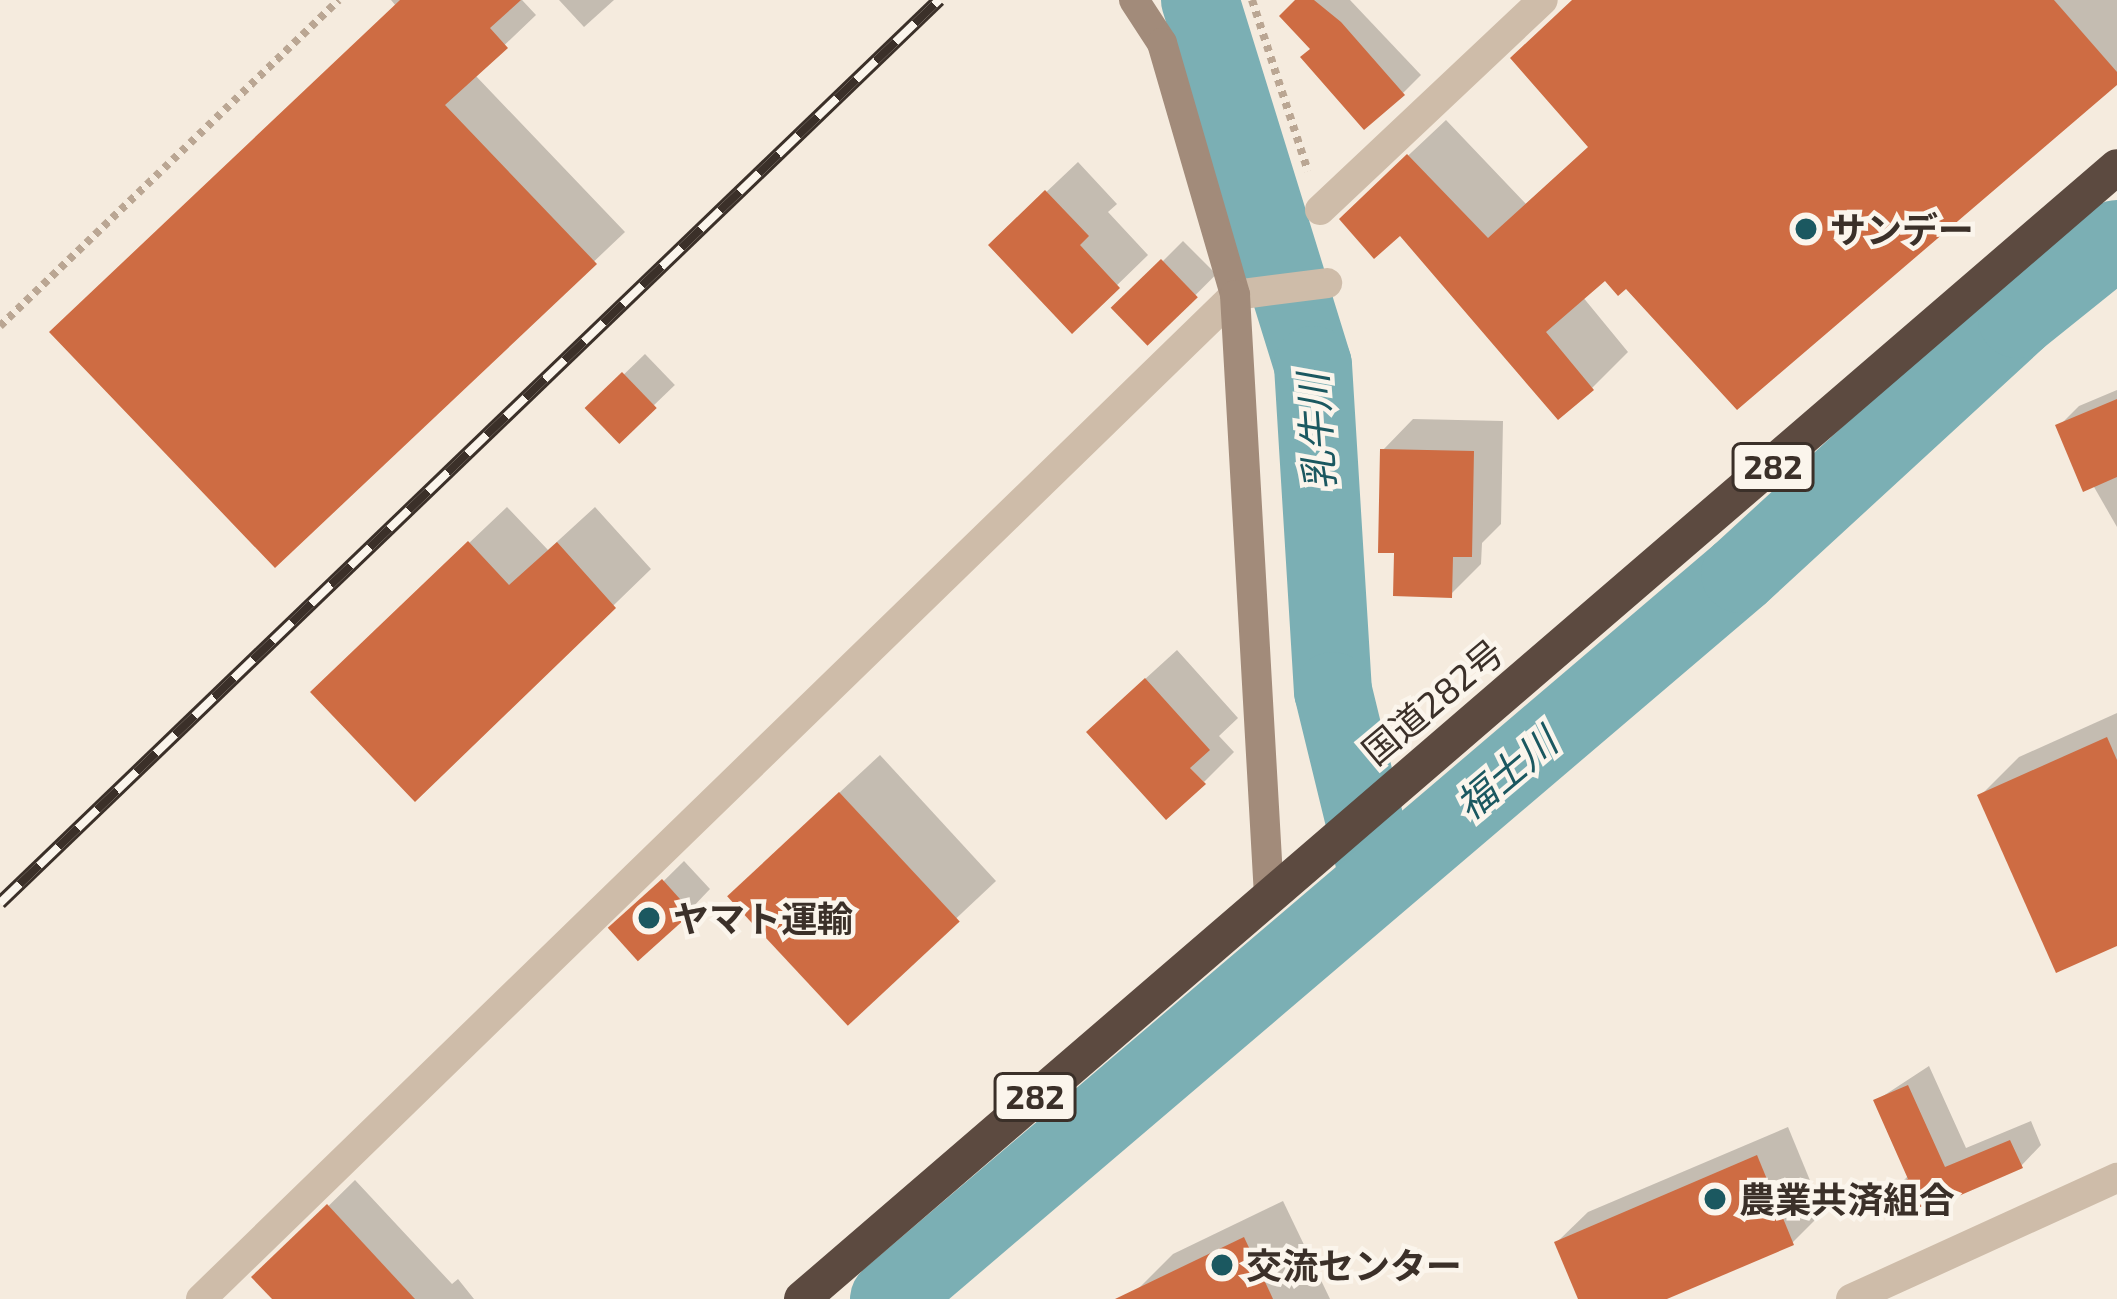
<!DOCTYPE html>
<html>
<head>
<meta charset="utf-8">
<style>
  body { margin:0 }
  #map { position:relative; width:2117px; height:1299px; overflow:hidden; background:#f5ebde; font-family:"Exo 2","Noto Sans JP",sans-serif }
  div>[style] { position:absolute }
  .shadow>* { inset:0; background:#0003; transform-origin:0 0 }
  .river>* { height:78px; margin:-39px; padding:0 39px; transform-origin:39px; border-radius:39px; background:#7bafb4 }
  .building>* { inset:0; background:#ce6c43; transform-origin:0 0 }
  .path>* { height:8px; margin-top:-4px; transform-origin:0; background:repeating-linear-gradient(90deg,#baa693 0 6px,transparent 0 12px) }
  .street>* { height:30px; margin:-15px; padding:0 15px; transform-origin:15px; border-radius:15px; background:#cebca9 }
  .secondary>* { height:30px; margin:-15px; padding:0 15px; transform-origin:15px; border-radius:15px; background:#a28b7a }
  .highway>* { height:36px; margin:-18px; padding:0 18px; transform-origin:18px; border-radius:18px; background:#5c4a40 }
  .rail>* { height:14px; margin-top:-7px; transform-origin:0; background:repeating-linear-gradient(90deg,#fbf5ec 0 27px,#3b3029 0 54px); box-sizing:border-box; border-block:3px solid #3b3029 }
  .dots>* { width:33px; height:33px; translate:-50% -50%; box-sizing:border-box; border:6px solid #fbf5ec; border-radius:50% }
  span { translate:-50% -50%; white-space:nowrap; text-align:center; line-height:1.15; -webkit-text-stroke:9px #fbf5ec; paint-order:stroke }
  .shield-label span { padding:3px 9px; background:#fbf5ec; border:3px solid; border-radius:9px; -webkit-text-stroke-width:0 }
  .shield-label { font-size:33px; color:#3b3029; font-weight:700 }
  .poi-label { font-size:36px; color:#3b3029; font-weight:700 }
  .left { translate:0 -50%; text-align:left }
  .street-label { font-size:36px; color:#3b3029 }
  .water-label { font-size:39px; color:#1b5860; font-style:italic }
</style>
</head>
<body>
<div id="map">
  <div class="shadow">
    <i style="clip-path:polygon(391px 0,522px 0,536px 15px,474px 74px,625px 232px,275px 564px,396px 6px)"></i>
    <i style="clip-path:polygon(559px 0,614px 0,584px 27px)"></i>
    <i style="clip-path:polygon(1299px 0,1350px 0,1421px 75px,1403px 93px,1314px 49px)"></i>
    <i style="clip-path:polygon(1575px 0,2117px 0,2117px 80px,1626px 284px,1605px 276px,1582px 296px,1628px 352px,1592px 388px,1379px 183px,1446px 120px,1526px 204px,1591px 145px)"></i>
    <i style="clip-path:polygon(1078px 162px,1117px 204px,1108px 212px,1148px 255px,1072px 329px,1022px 215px)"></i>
    <i style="left:1183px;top:241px;width:47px;height:95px;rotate:45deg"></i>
    <i style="left:645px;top:354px;width:43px;height:78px;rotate:46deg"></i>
    <i style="clip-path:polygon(2117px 390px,2117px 527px,2059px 426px,2079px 406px)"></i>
    <i style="clip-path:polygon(1413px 419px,1503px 421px,1501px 524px,1482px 543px,1481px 564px,1450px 595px,1383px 450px)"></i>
    <i style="clip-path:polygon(507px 507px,548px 550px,595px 507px,651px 569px,415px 798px,351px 655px)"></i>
    <i style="clip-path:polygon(1177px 650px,1238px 718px,1219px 736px,1234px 752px,1204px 782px,1121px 701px)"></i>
    <i style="clip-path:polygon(2117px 713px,2117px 943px,1980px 796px,2019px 757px)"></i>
    <i style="clip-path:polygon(880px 755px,996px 881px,847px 1021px,770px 857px)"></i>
    <i style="clip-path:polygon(684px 861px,710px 889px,690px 910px,614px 930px)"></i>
    <i style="clip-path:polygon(1929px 1066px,1966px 1148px,2031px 1121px,2041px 1145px,2021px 1166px,1898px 1186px,1910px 1174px,1877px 1100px)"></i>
    <i style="clip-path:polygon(1788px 1127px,1823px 1212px,1793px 1242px,1660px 1299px,1581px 1299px,1557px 1242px,1588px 1212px)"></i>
    <i style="clip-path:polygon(355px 1180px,452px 1284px,458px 1279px,474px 1299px,276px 1299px,256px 1277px)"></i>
    <i style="clip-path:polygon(1283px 1201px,1330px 1299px,1136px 1299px,1134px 1293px,1173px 1254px)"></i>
  </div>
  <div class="river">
    <i style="left:1200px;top:0;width:382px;rotate:72.8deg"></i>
    <i style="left:1313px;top:365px;width:327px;rotate:86.5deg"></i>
    <i style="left:1333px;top:691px;width:189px;rotate:76.3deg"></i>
    <i style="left:889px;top:1299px;width:1118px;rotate:-40.43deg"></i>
    <i style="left:1740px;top:574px;width:377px;rotate:-42.6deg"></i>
    <i style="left:2017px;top:319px;width:128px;rotate:-38.7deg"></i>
  </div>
  <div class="building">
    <i style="clip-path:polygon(400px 0,521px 0,490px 28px,508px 48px,445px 105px,597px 264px,275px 568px,49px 332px)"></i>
    <i style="clip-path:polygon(1295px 0,1314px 0,1341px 22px,1405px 95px,1364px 130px,1300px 57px,1310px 49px,1279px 16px)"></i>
    <i style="clip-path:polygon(1572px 0,2054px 0,2117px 72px,2117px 85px,1737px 410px,1626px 289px,1618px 296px,1605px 281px,1546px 332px,1594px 390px,1558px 420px,1400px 236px,1374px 259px,1339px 219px,1407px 154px,1488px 238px,1588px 147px,1510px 58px)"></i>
    <i style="clip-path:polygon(1045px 190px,1089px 236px,1080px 245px,1120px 288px,1072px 334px,988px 245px)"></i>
    <i style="left:1161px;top:259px;width:53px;height:70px;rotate:46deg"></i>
    <i style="left:622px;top:372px;width:50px;height:52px;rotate:46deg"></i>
    <i style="clip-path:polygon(2117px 399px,2117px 477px,2083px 492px,2055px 425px)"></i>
    <i style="clip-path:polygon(1380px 449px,1474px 451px,1472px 557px,1453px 557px,1452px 598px,1393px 596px,1394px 553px,1378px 553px)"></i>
    <i style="clip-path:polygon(468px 541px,509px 585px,557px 542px,616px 608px,415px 802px,310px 692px)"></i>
    <i style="clip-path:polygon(1145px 678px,1210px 750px,1190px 768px,1206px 784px,1166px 820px,1086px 732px)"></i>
    <i style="clip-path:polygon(2107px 737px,2117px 760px,2117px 946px,2056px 973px,1977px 795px)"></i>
    <i style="left:839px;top:792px;width:177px;height:153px;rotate:47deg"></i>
    <i style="left:662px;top:879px;width:45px;height:73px;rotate:48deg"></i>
    <i style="clip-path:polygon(1908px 1085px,1945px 1167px,2010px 1140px,2023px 1168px,1908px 1218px,1894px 1185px,1908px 1179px,1873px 1100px)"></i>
    <i style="clip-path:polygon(1757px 1155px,1794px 1245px,1667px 1299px,1578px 1299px,1554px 1242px)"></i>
    <i style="clip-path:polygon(327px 1204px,415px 1299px,272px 1299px,251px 1277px)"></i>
    <i style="clip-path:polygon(1244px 1237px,1273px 1299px,1115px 1299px)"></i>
  </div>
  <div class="path">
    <i style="left:1252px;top:0;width:180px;rotate:71.9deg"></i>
    <i style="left:0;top:326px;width:470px;rotate:-43.9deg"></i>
  </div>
  <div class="street">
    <i style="left:1320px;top:210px;width:306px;rotate:-43.3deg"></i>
    <i style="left:201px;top:1299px;width:1441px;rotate:-44.16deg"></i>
    <i style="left:1235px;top:295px;width:93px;rotate:-7.4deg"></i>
    <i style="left:1851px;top:1299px;width:292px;rotate:-24.5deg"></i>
  </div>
  <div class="secondary">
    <i style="left:1134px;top:0;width:51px;rotate:56.9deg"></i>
    <i style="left:1162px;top:43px;width:262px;rotate:73.8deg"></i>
    <i style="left:1235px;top:295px;width:602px;rotate:86.76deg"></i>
  </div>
  <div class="highway">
    <i style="left:802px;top:1299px;width:1735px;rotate:-40.72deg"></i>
  </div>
  <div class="rail">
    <i style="left:0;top:903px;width:1303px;rotate:-43.88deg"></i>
  </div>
  <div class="dots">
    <i style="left:1806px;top:229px;background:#1b5860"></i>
    <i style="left:649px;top:918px;background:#1b5860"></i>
    <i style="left:1715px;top:1199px;background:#1b5860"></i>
    <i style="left:1222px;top:1265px;background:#1b5860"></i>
  </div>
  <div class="shield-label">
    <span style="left:1773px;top:467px">282</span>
    <span style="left:1035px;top:1097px">282</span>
  </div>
  <div class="poi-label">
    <span class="left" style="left:1830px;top:229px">サンデー</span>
    <span class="left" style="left:673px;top:918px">ヤマト運輸</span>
    <span class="left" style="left:1739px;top:1199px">農業共済組合</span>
    <span class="left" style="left:1246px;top:1265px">交流センター</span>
  </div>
  <div class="street-label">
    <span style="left:1432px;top:701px;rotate:-40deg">国道282号</span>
  </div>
  <div class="water-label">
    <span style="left:1316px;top:432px;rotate:-94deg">乳牛川</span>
    <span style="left:1506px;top:773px;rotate:-40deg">福士川</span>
  </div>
</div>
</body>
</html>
